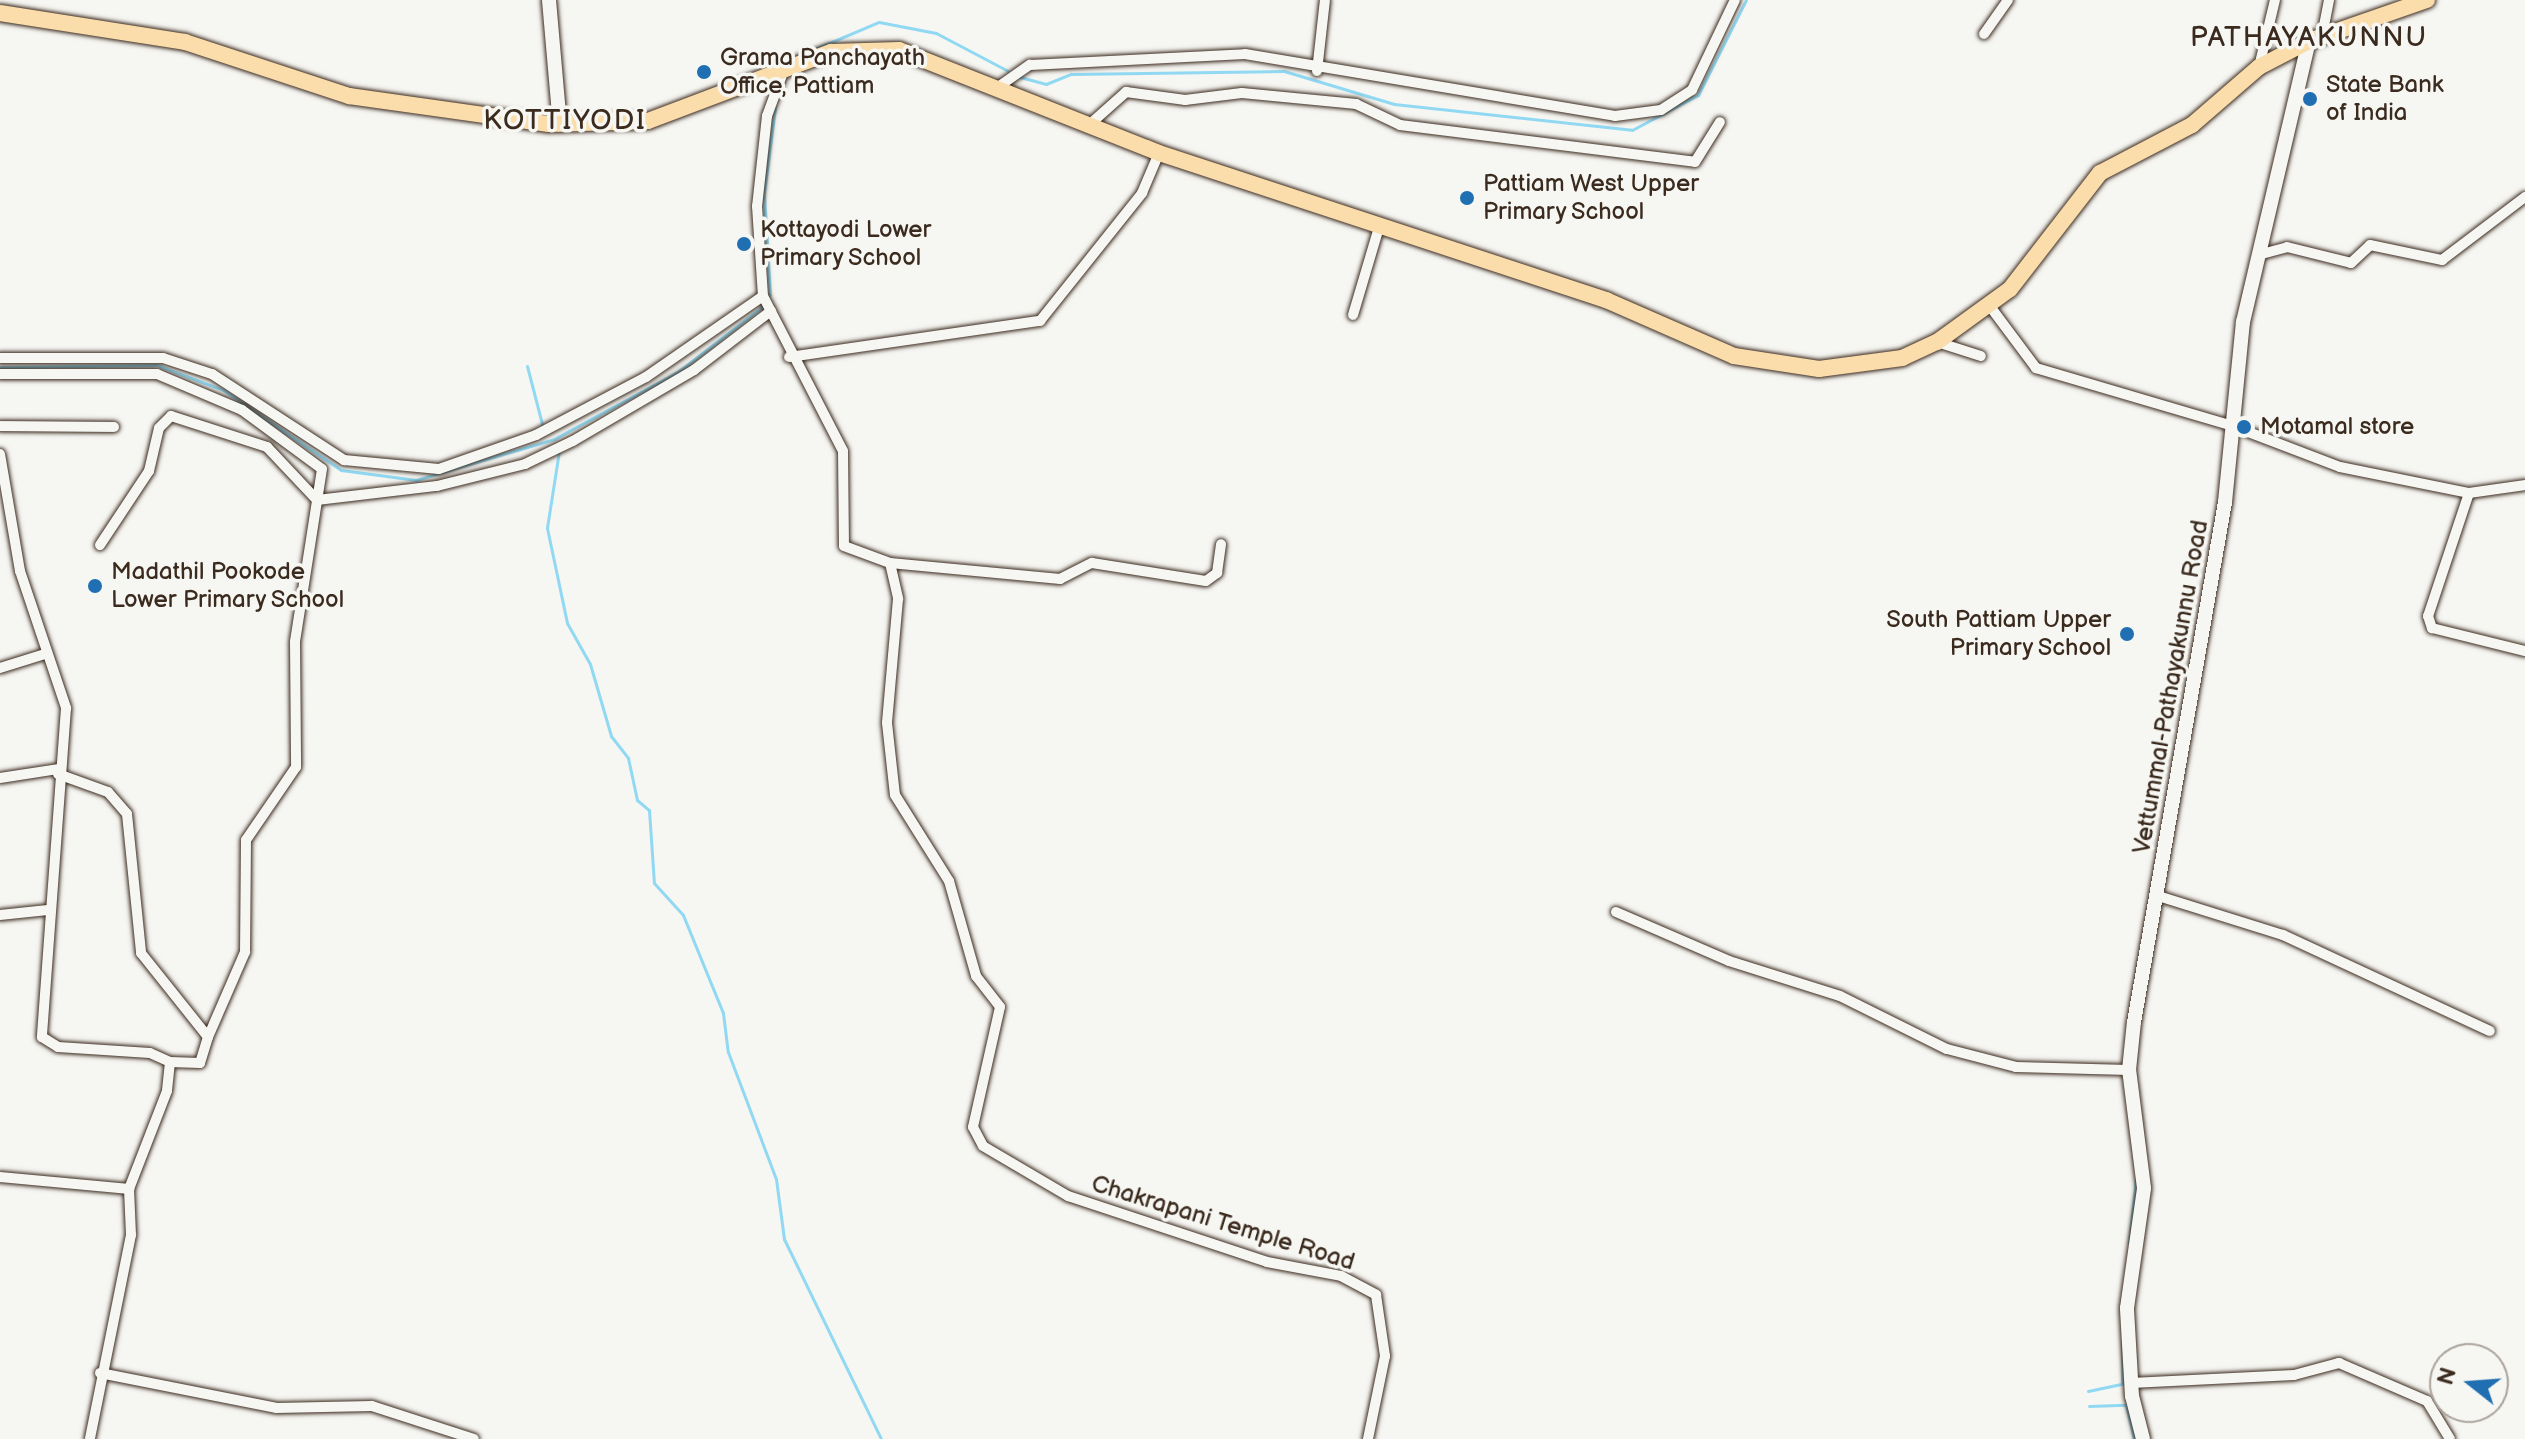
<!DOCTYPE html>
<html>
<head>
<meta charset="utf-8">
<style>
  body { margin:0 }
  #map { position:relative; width:2525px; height:1439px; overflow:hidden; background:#f6f6f2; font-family:"Balsamiq Sans",sans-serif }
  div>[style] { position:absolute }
  .stream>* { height:3px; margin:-1.5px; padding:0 1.5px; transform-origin:1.5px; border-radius:1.5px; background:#91d9f3 }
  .roads { filter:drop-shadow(0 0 2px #3b2a1e) drop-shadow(0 0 2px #3b2a1e) }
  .street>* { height:10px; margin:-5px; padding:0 5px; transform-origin:5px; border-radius:5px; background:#f6f6f2 }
  .secondary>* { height:14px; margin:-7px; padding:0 7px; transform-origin:7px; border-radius:7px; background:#f6f6f2 }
  .primary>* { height:16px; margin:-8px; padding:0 8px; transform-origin:8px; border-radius:8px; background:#fbddab }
  .dots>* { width:22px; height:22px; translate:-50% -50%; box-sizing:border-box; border:4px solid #f6f6f2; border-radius:50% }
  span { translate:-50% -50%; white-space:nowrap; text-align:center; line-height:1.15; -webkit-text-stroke:7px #f6f6f2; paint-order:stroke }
  .poi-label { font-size:24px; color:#3b2a1e }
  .left { translate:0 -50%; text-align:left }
  .right { translate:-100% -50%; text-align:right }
  .street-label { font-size:24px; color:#3b2a1e }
  .quarter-label { font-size:28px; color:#3b2a1e; letter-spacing:2px }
  .north { position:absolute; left:2429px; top:1343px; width:80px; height:80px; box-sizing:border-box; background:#f6f6f2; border:2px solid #aba49d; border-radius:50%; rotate:287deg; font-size:22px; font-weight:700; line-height:32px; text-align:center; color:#3b2a1e }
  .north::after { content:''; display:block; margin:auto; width:28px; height:36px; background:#1f6fb2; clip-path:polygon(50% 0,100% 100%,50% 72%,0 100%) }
</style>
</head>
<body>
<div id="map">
  <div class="stream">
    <i style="left:796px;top:57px;width:90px;rotate:-22.9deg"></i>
    <i style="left:879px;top:22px;width:58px;rotate:10.9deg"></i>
    <i style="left:936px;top:33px;width:81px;rotate:27.8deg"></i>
    <i style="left:1020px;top:77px;width:27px;rotate:15deg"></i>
    <i style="left:1046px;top:84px;width:27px;rotate:-22deg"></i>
    <i style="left:1071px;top:74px;width:213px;rotate:-0.8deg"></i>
    <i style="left:1284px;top:71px;width:115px;rotate:16.7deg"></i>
    <i style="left:1394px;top:104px;width:239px;rotate:6.2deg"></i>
    <i style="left:1632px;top:130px;width:75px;rotate:-27.9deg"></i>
    <i style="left:1698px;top:95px;width:106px;rotate:-63.2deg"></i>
    <i style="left:770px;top:295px;width:102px;rotate:-93.4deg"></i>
    <i style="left:764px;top:193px;width:86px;rotate:-82.6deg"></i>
    <i style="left:527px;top:366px;width:64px;rotate:75.5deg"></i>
    <i style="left:0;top:367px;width:157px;rotate:-0.7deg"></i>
    <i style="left:157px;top:365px;width:71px;rotate:20.7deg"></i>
    <i style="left:223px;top:390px;width:143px;rotate:34.1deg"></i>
    <i style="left:341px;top:470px;width:76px;rotate:7.6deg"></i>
    <i style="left:416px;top:480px;width:144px;rotate:-16.5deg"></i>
    <i style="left:554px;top:439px;width:142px;rotate:-28.5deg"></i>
    <i style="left:679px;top:371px;width:106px;rotate:-37.7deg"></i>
    <i style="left:559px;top:451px;width:78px;rotate:98.9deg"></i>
    <i style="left:547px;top:528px;width:97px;rotate:78.1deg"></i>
    <i style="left:567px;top:623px;width:47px;rotate:60.7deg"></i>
    <i style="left:590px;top:664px;width:75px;rotate:73.7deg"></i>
    <i style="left:611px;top:736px;width:28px;rotate:52deg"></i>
    <i style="left:628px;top:758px;width:43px;rotate:77.9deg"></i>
    <i style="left:637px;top:800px;width:16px;rotate:40deg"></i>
    <i style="left:649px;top:810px;width:73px;rotate:86.1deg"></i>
    <i style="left:654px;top:883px;width:43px;rotate:47.8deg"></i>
    <i style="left:683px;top:915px;width:106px;rotate:67.8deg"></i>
    <i style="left:723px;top:1013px;width:39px;rotate:83deg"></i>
    <i style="left:728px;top:1052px;width:136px;rotate:69.3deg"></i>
    <i style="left:776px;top:1179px;width:61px;rotate:82.4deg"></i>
    <i style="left:784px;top:1239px;width:222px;rotate:64.1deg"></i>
    <i style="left:2129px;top:1242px;width:64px;rotate:-83.8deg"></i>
    <i style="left:2088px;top:1391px;width:35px;rotate:-12deg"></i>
    <i style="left:2122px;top:1384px;width:43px;rotate:-90deg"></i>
    <i style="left:2089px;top:1406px;width:37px;rotate:-2deg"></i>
    <i style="left:2126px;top:1405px;width:35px;rotate:77deg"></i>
  </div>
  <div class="roads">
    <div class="street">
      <i style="left:1984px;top:34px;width:42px;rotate:-54.8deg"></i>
      <i style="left:2322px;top:36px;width:37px;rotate:-79deg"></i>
      <i style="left:2259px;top:67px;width:69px;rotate:-76.6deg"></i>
      <i style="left:1317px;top:71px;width:71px;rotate:-83.6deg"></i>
      <i style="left:782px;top:75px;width:44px;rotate:110.1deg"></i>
      <i style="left:767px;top:116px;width:91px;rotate:96.3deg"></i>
      <i style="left:757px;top:206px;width:90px;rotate:86.2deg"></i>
      <i style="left:763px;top:296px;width:174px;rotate:62.7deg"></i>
      <i style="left:843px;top:451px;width:95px;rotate:89.4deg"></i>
      <i style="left:844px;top:546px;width:49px;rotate:20.3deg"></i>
      <i style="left:890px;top:563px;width:37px;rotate:77deg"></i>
      <i style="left:898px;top:599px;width:124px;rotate:95.1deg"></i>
      <i style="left:887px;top:723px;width:72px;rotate:83.7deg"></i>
      <i style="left:895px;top:795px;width:102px;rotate:57.9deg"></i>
      <i style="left:949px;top:881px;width:99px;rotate:74.1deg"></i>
      <i style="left:976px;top:976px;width:39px;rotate:52deg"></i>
      <i style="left:1000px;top:1007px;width:123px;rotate:102.7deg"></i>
      <i style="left:973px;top:1127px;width:21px;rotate:62deg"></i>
      <i style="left:983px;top:1146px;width:99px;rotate:30.5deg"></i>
      <i style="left:1068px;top:1196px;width:210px;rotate:18.3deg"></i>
      <i style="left:1267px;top:1262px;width:75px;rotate:10.7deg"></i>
      <i style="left:1341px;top:1276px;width:40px;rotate:28deg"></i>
      <i style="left:1376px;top:1295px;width:62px;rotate:81.6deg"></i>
      <i style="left:1385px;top:1356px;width:85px;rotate:101.6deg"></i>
      <i style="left:998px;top:87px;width:39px;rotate:-35deg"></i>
      <i style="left:1030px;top:65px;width:215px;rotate:-2.9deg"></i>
      <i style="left:1245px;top:54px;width:375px;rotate:9.5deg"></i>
      <i style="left:1615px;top:116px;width:46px;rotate:-7.4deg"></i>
      <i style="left:1661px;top:110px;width:37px;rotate:-33deg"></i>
      <i style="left:1692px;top:90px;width:100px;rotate:-64.5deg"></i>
      <i style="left:1089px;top:125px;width:50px;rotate:-41.7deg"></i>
      <i style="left:1126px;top:92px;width:60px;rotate:7.7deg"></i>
      <i style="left:1185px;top:100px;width:57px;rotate:-7deg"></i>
      <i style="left:1242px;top:93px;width:115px;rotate:5.5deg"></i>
      <i style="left:1356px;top:104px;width:49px;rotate:25.5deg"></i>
      <i style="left:1400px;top:125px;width:297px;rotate:7.1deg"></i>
      <i style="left:1695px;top:162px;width:47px;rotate:-58deg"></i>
      <i style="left:2258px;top:255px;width:30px;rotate:-15deg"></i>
      <i style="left:2287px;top:247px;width:66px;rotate:14deg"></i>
      <i style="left:2351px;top:263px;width:26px;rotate:-43deg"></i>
      <i style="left:2370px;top:245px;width:74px;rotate:11.8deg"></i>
      <i style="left:2442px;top:260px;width:104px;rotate:-37.2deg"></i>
      <i style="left:1989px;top:305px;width:79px;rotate:53.3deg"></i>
      <i style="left:2036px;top:368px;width:202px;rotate:16.4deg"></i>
      <i style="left:2230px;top:425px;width:118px;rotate:20.9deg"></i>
      <i style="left:2340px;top:467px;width:132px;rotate:11.4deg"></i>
      <i style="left:2469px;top:493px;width:130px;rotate:108.4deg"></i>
      <i style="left:2428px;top:616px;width:13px;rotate:72deg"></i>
      <i style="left:2432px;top:628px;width:96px;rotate:13.9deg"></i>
      <i style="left:1353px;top:315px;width:95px;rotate:-73.5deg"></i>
      <i style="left:1937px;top:342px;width:46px;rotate:17.7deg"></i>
      <i style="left:789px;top:357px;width:254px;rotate:-8.2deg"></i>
      <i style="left:1040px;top:321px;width:164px;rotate:-51.4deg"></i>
      <i style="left:1142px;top:193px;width:43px;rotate:-67deg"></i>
      <i style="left:0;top:358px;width:163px"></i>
      <i style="left:163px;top:358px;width:52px;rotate:18.1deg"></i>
      <i style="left:212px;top:374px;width:158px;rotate:33.1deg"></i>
      <i style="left:344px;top:460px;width:95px;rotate:5.4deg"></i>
      <i style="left:439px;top:469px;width:103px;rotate:-19.3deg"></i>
      <i style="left:536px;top:435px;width:124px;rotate:-27.8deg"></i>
      <i style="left:646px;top:377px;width:142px;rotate:-34.7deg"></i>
      <i style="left:0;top:374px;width:157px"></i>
      <i style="left:157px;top:374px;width:92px;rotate:23deg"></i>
      <i style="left:242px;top:410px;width:99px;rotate:36.4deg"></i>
      <i style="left:322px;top:469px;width:175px;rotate:98.9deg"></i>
      <i style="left:295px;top:642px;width:125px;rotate:89.5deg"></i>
      <i style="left:296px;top:767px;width:88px;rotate:124.4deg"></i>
      <i style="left:246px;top:840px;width:112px;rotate:90.5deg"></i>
      <i style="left:245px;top:952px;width:93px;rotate:113.5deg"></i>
      <i style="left:0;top:426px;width:114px;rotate:0.5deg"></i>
      <i style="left:0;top:454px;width:119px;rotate:80.3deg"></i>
      <i style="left:20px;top:571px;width:145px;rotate:71.4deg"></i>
      <i style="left:66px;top:708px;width:330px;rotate:94.2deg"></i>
      <i style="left:42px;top:1037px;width:19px;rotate:32deg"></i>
      <i style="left:58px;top:1047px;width:92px;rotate:3.7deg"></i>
      <i style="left:150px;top:1053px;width:22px;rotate:24deg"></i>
      <i style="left:170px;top:1062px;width:29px;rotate:96deg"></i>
      <i style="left:167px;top:1091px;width:105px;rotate:111.2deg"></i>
      <i style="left:129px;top:1189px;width:46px;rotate:87.5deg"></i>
      <i style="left:131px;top:1235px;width:208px;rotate:101.4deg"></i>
      <i style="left:2469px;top:493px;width:57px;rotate:-8.1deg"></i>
      <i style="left:100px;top:545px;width:89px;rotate:-56.5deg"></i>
      <i style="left:149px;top:471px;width:44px;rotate:-76.9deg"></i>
      <i style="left:159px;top:428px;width:17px;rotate:-45deg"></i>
      <i style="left:171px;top:416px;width:101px;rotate:17.9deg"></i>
      <i style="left:267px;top:447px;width:73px;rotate:46.7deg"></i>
      <i style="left:317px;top:500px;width:121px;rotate:-6.7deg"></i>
      <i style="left:437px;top:486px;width:91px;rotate:-14deg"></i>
      <i style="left:525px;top:464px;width:53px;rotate:-25.6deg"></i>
      <i style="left:573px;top:441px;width:140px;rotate:-30.4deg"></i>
      <i style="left:694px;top:370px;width:97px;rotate:-37.5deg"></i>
      <i style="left:890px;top:563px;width:171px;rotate:5.4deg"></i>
      <i style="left:1060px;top:579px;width:36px;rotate:-27deg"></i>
      <i style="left:1092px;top:563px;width:115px;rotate:9deg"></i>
      <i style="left:1206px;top:581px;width:14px;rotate:-36deg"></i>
      <i style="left:1217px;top:573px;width:29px;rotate:-82deg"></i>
      <i style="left:0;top:668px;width:47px;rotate:-17.3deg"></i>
      <i style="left:58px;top:774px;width:53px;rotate:19.8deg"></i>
      <i style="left:108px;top:792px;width:29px;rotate:49deg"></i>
      <i style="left:127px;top:814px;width:140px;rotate:84.2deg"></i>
      <i style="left:141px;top:953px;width:107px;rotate:51.4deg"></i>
      <i style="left:208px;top:1037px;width:27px;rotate:107deg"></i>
      <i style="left:200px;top:1063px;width:30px;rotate:-178deg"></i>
      <i style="left:0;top:778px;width:60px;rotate:-8.7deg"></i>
      <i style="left:2155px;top:895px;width:134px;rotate:17.4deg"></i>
      <i style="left:2283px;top:935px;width:228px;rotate:24.9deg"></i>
      <i style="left:1616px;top:912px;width:123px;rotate:23.4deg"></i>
      <i style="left:1729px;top:961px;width:116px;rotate:17.5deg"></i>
      <i style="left:1840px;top:996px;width:119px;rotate:26.4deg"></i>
      <i style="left:1947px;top:1049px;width:71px;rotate:14.6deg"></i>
      <i style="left:2016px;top:1067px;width:113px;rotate:1.5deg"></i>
      <i style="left:0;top:915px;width:48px;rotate:-5.9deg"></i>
      <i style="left:0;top:1177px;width:130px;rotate:5.3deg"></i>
      <i style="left:100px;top:1373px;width:179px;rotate:11.2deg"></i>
      <i style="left:276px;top:1408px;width:96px;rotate:-1.2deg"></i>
      <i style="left:372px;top:1406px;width:107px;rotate:17.9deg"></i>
      <i style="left:2131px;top:1383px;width:163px;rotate:-2.8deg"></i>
      <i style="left:2294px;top:1375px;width:47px;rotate:-14.9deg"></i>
      <i style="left:2339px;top:1363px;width:96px;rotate:23.4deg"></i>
      <i style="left:2427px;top:1401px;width:44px;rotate:58.8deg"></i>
    </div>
    <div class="secondary">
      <i style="left:549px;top:0;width:125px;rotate:85deg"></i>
      <i style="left:2143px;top:1439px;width:44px;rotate:-104.3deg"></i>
      <i style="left:2132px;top:1396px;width:88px;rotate:-93.3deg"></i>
      <i style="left:2127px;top:1308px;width:121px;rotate:-81.9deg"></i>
      <i style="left:2144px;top:1188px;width:119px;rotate:-97.2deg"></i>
      <i style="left:2129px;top:1070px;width:48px;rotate:-84.1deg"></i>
      <i style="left:2134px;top:1022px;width:528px;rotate:-80.07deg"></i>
      <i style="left:2225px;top:502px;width:181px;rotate:-84.3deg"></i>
      <i style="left:2243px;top:322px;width:289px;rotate:-76.8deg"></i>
    </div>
    <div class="primary">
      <i style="left:0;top:13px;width:187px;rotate:8.9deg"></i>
      <i style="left:185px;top:42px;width:173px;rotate:18.2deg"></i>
      <i style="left:349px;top:96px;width:202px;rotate:8deg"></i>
      <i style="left:549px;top:124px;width:99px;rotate:-1.7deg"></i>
      <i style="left:648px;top:121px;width:196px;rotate:-20.7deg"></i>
      <i style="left:831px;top:52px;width:68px;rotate:-1.7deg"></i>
      <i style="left:899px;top:50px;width:280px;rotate:21.6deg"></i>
      <i style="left:1159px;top:153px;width:471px;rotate:18.2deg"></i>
      <i style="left:1606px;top:300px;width:140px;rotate:23.6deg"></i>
      <i style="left:1734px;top:356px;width:86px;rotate:8.7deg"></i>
      <i style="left:1819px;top:369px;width:84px;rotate:-7.5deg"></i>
      <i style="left:1902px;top:358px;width:38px;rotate:-25deg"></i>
      <i style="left:1937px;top:342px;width:90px;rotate:-36deg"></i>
      <i style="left:2010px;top:289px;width:147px;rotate:-52.2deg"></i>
      <i style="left:2100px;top:173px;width:104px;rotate:-27.6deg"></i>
      <i style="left:2192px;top:125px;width:89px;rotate:-40.9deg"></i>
      <i style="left:2259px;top:67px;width:56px;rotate:-27.5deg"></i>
      <i style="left:2309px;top:41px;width:125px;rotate:-19.2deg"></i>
    </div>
  </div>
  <div class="dots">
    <i style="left:704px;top:72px;background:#1f6fb2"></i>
    <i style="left:2310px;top:99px;background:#1f6fb2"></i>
    <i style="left:1467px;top:198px;background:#1f6fb2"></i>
    <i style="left:744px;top:244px;background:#1f6fb2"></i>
    <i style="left:2244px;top:427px;background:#1f6fb2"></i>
    <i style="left:95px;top:586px;background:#1f6fb2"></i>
    <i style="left:2127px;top:634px;background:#1f6fb2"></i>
  </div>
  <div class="poi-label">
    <span class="left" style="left:720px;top:72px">Grama Panchayath<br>Office, Pattiam</span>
    <span class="left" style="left:2326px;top:99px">State Bank<br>of India</span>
    <span class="left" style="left:1483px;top:198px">Pattiam West Upper<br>Primary School</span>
    <span class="left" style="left:760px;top:244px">Kottayodi Lower<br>Primary School</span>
    <span class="left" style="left:2260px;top:427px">Motamal store</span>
    <span class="left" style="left:111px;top:586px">Madathil Pookode<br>Lower Primary School</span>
    <span class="right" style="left:2111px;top:634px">South Pattiam Upper<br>Primary School</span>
  </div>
  <div class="street-label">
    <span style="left:2171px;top:687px;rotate:-80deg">Vettummal-Pathayakunnu Road</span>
    <span style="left:1223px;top:1223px;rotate:17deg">Chakrapani Temple Road</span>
  </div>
  <div class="quarter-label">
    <span style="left:2309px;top:38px">PATHAYAKUNNU</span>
    <span style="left:565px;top:121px">KOTTIYODI</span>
  </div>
  <div class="north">N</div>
</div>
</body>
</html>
